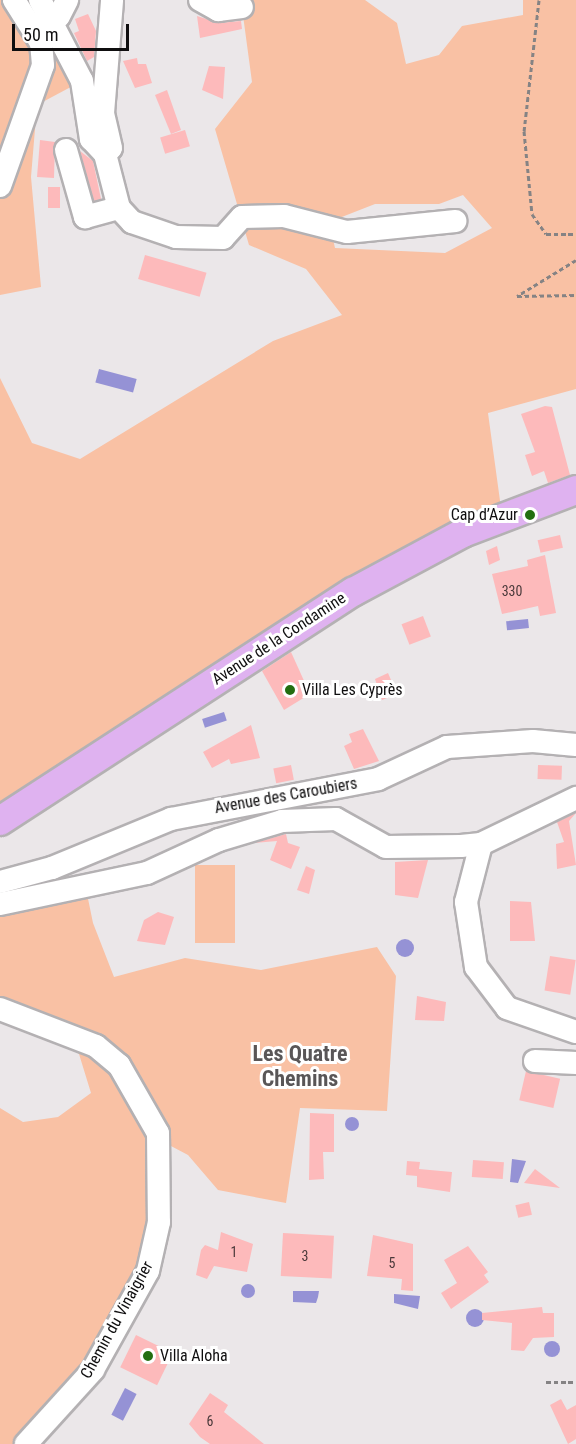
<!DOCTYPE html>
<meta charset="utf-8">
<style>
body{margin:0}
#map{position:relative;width:576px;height:1444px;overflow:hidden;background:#ebe7e9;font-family:"Roboto Condensed",sans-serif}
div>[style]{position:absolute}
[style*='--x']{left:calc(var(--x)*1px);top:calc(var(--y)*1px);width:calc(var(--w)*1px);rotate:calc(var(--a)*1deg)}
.green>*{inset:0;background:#f9c1a4;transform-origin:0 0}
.water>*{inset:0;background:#9592d5;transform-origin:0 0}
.round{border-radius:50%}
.building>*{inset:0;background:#fdbabb;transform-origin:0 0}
.path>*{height:3px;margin-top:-1.5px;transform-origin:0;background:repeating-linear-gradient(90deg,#858384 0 4.5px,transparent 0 7.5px)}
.roads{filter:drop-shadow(2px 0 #b4b1b3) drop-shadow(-2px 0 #b4b1b3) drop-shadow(0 2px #b4b1b3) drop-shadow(0 -2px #b4b1b3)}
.minor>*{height:22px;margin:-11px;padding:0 11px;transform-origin:11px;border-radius:11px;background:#fff}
.major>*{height:28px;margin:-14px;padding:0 14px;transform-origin:14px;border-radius:14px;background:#dfb2f0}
.dots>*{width:16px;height:16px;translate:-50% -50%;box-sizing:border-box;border:3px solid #fff;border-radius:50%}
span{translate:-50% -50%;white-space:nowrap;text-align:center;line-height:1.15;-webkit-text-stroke:6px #fff;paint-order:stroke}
.number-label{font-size:14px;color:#4a393a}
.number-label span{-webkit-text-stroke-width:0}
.poi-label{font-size:16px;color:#0f0e0f}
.right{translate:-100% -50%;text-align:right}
.left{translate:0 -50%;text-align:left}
.street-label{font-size:16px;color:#0f0e0f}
.district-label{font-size:22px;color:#595657;font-weight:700}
.scale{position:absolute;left:12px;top:24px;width:117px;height:27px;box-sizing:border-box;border:3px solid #0f0e0f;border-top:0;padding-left:8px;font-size:18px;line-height:21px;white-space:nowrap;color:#0f0e0f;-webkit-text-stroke:4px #fff;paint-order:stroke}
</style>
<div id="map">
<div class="green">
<div style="clip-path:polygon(0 0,40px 0,82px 81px,37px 105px,31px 177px,41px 287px,0 295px)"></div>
<div style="clip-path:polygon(evenodd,200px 0,365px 0,397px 23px,406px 64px,439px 55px,462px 26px,523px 15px,523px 0,576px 0,576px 389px,488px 413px,501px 508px,0 808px,0 378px,32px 443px,80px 459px,273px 341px,342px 315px,306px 269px,249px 245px,215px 129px,252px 82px,242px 8px,200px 0,463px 195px,492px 228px,445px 253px,335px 248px,329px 222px,375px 204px,439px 204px,463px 195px)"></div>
<div style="left:195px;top:865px;width:40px;height:78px"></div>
<div style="clip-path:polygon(85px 884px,93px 923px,114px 977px,185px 958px,261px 970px,377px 947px,396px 976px,387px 1111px,300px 1108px,286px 1203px,218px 1190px,188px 1155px,152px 1136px,149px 1255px,70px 1391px,17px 1444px,0 1444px,0 1108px,23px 1122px,58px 1117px,91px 1093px,79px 1054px,14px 1007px,0 1003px,0 904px)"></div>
</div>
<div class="water">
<div style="left:99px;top:369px;width:39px;height:14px;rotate:15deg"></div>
<div style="left:528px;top:619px;width:9px;height:22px;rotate:84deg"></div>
<div style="left:224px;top:712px;width:9px;height:23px;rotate:72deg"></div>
<div class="round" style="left:396px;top:939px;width:18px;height:18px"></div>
<div class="round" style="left:345px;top:1117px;width:14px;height:14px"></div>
<div style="clip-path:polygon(512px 1159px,526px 1161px,518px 1183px,510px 1182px)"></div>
<div class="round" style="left:241px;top:1284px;width:14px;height:14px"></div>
<div style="clip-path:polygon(293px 1291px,319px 1291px,318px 1297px,316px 1303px,293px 1302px)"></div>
<div style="clip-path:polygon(394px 1294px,420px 1296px,418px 1309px,394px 1303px)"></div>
<div class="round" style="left:466px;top:1309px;width:18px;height:18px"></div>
<div class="round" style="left:544px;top:1341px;width:16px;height:16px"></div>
<div style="left:125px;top:1388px;width:13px;height:30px;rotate:27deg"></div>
</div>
<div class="building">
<div style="clip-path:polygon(88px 14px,96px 31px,94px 57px,87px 61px,74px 33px,79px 31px,75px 19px)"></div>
<div style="clip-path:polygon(197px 16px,219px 23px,241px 21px,242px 29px,200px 38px)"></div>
<div style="clip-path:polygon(137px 58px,138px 64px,146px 64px,152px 83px,135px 88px,123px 61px)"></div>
<div style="clip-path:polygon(209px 66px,225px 67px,223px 99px,202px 90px)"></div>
<div style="clip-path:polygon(167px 90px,181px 130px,171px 134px,155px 95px)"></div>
<div style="left:185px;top:130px;width:17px;height:26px;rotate:73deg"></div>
<div style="clip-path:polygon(40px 140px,55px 142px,54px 178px,37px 177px)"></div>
<div style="clip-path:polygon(80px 151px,93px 161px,101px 199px,94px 201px)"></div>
<div style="left:48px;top:187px;width:12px;height:21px"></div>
<div style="left:145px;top:255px;width:64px;height:25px;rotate:16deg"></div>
<div style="clip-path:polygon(545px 406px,552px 407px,570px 475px,548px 483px,544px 471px,532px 476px,525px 455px,535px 452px,521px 414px)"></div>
<div style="left:560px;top:535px;width:13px;height:23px;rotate:77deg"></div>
<div style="clip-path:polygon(497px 546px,500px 560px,489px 565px,486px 551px)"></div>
<div style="clip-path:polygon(545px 555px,556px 613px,540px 616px,538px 606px,502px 614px,492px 574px,528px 566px,527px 560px)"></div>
<div style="left:423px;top:616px;width:22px;height:23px;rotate:69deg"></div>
<div style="clip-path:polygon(291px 652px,310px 694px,284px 710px,262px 671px)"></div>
<div style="clip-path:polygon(388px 673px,397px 694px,382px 700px,375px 679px)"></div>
<div style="clip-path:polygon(251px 725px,260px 758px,231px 764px,229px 759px,212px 768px,203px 752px)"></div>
<div style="clip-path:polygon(363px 729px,379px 761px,354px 769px,344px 746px,352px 742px,349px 734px)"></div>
<div style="left:291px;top:765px;width:15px;height:18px;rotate:79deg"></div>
<div style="left:538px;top:765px;width:24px;height:14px;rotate:2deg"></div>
<div style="clip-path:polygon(576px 813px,569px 821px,576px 865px,557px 869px,556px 844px,564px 842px,557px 822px)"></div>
<div style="clip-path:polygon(286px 834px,288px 843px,300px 847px,291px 869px,270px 860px,277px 841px,254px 843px)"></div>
<div style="clip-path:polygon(428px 860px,418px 898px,395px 895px,395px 862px)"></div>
<div style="clip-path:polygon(306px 866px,315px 870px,309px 894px,297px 890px)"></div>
<div style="clip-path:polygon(510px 901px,531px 902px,535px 941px,510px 941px)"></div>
<div style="clip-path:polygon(158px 912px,174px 917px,165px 945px,137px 941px,144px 920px)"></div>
<div style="left:550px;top:956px;width:26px;height:35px;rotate:9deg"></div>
<div style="clip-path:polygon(417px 996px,446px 1002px,444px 1021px,415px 1020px)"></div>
<div style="left:526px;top:1071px;width:35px;height:30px;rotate:13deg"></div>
<div style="clip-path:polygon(310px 1113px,334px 1114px,334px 1152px,323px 1152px,324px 1179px,309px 1180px)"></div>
<div style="left:473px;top:1160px;width:31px;height:17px;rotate:4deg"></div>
<div style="clip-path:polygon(407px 1161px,420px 1162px,419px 1169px,452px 1172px,450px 1192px,417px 1187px,417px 1176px,406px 1175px)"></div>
<div style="clip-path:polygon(535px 1169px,560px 1188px,524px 1183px)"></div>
<div style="left:529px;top:1202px;width:13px;height:14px;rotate:77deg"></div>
<div style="clip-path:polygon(221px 1232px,253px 1244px,247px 1272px,214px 1266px,207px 1279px,196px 1275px,201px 1250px,205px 1245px,218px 1250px)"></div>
<div style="left:283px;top:1233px;width:51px;height:43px;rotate:3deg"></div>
<div style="clip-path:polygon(373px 1235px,413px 1244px,413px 1291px,401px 1290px,402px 1279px,367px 1276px)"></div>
<div style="clip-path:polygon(468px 1246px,488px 1272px,484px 1275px,489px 1282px,451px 1309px,441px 1293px,457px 1283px,444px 1260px)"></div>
<div style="clip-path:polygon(542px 1307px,543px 1313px,554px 1313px,554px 1337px,533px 1338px,524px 1351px,511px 1350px,512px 1323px,482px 1320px,482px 1313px)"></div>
<div style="left:136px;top:1335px;width:41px;height:36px;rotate:26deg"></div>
<div style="clip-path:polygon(210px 1393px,228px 1405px,224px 1412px,264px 1444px,210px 1444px,200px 1437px,189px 1424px)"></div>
<div style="clip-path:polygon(561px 1399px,567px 1410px,576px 1405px,576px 1439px,568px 1444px,550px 1405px)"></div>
</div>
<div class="path">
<div style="--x:539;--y:0;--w:132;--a:96.5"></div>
<div style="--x:524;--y:131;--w:83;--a:84.5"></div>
<div style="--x:532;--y:214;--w:24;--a:55"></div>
<div style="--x:546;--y:234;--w:30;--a:0"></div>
<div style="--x:576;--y:260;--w:69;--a:148.6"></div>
<div style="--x:517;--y:296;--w:59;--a:-1"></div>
<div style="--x:546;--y:1382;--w:30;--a:0"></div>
</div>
<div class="roads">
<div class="minor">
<div style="--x:40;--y:0;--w:91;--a:62.6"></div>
<div style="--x:82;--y:81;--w:59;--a:81.2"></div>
<div style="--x:91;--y:139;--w:21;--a:47"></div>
<div style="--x:105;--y:154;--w:8;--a:-45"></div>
<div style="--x:111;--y:148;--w:36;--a:-103"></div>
<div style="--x:103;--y:113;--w:113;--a:-85.4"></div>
<div style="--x:200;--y:0;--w:21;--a:29"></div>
<div style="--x:218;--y:10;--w:24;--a:-7"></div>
<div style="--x:51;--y:18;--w:8;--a:-14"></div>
<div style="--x:59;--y:16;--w:18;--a:-63"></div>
<div style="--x:66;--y:150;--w:70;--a:74.2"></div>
<div style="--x:85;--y:217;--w:35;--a:-15"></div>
<div style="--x:105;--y:154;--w:56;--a:75.5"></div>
<div style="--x:119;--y:208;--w:19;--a:47"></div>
<div style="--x:132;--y:222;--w:46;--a:18.8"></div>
<div style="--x:176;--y:237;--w:47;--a:1.2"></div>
<div style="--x:223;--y:238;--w:28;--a:-48"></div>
<div style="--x:242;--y:217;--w:42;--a:-1.4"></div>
<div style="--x:284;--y:216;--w:65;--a:14.3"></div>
<div style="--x:347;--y:232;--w:109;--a:-5.8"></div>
<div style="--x:0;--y:186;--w:128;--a:-70.4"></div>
<div style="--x:43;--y:65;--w:22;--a:-95"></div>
<div style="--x:41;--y:43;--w:51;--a:-122.1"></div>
<div style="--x:481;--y:844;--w:60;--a:104.5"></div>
<div style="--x:466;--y:902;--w:66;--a:81.3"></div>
<div style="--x:476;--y:967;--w:51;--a:52.9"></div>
<div style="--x:507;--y:1008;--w:73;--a:19.2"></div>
<div style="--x:0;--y:882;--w:54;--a:-15.1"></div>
<div style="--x:52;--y:868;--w:129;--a:-22.4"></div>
<div style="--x:171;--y:819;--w:211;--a:-10.9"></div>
<div style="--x:378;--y:779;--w:76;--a:-24.9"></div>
<div style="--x:447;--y:747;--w:86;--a:-4"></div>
<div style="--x:533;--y:741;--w:43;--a:5.3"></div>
<div style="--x:0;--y:904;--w:150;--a:-11.9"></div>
<div style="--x:147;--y:873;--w:79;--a:-24.6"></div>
<div style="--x:219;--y:840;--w:66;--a:-16.8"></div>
<div style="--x:282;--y:821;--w:54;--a:-2.1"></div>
<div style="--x:336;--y:819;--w:57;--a:29.2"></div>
<div style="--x:386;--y:847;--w:75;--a:-0.8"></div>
<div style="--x:461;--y:846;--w:20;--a:-6"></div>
<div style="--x:481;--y:844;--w:106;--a:-25.8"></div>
<div style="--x:0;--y:1009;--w:103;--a:21.1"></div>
<div style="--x:96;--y:1046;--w:30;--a:40"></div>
<div style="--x:119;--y:1065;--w:78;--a:60.2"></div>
<div style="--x:158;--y:1133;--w:89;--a:89.4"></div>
<div style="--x:159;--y:1222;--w:50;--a:102.7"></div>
<div style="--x:148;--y:1271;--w:113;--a:119.1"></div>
<div style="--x:93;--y:1370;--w:100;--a:132.2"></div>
<div style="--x:535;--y:1061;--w:41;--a:2.8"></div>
</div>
<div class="major">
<div style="--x:0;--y:821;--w:421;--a:-33"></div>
<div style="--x:353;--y:592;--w:125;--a:-28.2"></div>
<div style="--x:463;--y:533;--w:121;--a:-20.8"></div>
</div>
</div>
<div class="dots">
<div style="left:530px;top:515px;background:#236e11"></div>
<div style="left:290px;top:690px;background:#236e11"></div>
<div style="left:148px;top:1356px;background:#236e11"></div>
</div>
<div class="number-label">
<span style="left:512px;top:591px">330</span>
<span style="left:234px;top:1252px">1</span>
<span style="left:305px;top:1256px">3</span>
<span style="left:392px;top:1263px">5</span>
<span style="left:210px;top:1421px">6</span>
</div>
<div class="poi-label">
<span class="right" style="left:518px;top:515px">Cap d’Azur</span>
<span class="left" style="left:302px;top:690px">Villa Les Cyprès</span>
<span class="left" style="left:160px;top:1356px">Villa Aloha</span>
</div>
<div class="street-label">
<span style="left:279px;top:639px;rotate:-33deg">Avenue de la Condamine</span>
<span style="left:286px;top:796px;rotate:-10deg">Avenue des Caroubiers</span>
<span style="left:117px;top:1320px;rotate:-61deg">Chemin du Vinaigrier</span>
</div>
<div class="district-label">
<span style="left:300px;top:1066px">Les Quatre<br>Chemins</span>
</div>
<div class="scale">50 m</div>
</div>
